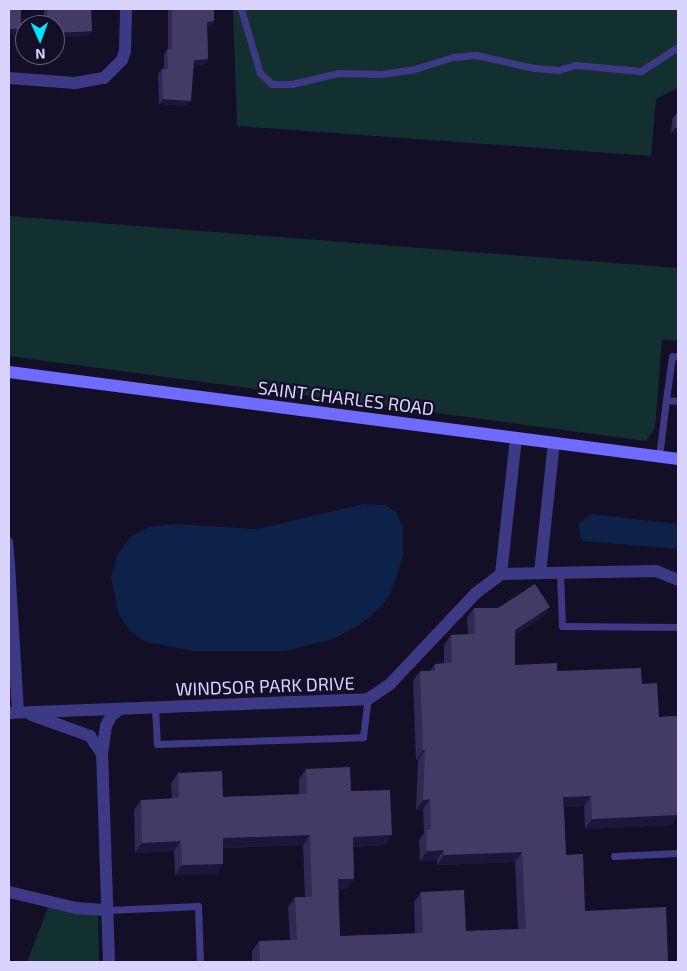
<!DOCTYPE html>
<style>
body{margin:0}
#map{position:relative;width:687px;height:971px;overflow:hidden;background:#130f26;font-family:"Exo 2",sans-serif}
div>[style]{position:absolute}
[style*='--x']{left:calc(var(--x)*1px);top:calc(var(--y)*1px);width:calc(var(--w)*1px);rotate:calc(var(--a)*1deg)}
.green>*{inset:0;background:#12302f}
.water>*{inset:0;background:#0c2248}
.lane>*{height:7px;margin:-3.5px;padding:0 3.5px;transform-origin:3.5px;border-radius:3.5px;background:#3d3a85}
.street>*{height:12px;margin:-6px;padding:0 6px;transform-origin:6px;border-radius:6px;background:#3d3a85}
.secondary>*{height:12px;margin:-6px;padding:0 6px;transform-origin:6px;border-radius:6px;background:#6f6bff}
.wall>*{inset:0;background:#312854}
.shaded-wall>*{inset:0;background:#1d163a}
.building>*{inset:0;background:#433a66;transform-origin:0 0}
span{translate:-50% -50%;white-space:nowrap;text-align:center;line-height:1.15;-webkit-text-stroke:4.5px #130f26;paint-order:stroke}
.street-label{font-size:18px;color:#d9d4ff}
.frame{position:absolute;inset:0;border:10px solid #d9d4ff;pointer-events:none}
.north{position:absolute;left:15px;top:15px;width:50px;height:50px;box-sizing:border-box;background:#130f26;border:1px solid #625e7d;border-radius:50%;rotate:178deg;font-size:14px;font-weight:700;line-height:20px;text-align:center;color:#d9d4ff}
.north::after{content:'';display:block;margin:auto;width:18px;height:22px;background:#00e5ff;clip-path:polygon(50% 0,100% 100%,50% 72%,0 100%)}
</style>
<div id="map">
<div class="green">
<div style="clip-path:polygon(233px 9px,678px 9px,678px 88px,656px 99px,651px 156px,237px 126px)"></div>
<div style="clip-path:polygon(9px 216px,678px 268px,678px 341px,662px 339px,655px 428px,646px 441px,9px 356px)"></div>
<div style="clip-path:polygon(48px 907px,98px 916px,99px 962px,27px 962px)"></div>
</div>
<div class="water">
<div style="clip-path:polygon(363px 504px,385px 505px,397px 513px,403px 529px,403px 557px,390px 595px,379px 609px,359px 625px,333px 639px,285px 651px,194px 651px,146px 642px,130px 631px,119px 615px,111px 578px,118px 553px,132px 536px,148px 527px,175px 524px,258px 529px)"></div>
<div style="clip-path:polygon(591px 514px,678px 524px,678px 549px,584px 541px,580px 538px,579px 523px)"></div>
</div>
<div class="lane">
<div style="--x:241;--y:9;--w:67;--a:73.5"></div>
<div style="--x:260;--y:73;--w:16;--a:43"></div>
<div style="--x:272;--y:84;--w:20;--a:0"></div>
<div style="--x:292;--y:84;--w:47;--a:-13.4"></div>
<div style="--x:338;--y:73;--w:43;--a:1.3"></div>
<div style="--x:381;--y:74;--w:30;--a:-8"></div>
<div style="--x:411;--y:70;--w:44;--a:-17.2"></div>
<div style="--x:453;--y:57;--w:23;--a:-5"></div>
<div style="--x:476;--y:55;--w:59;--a:12.6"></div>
<div style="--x:534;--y:68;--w:24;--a:5"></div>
<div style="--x:558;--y:70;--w:18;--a:-16"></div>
<div style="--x:575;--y:65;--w:66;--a:5.2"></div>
<div style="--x:641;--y:71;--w:44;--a:-33"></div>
<div style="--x:666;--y:400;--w:44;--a:-82.2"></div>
<div style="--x:672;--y:356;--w:6;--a:9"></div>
<div style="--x:659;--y:457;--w:57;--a:-83"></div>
<div style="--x:666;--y:400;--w:12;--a:5"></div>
<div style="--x:9;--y:541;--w:24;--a:85"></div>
<div style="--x:560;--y:572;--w:54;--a:87.9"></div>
<div style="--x:562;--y:626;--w:116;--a:0.5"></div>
<div style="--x:155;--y:707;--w:37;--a:87"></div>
<div style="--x:157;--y:744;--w:206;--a:-1.9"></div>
<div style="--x:363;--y:737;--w:38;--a:-83"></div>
<div style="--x:614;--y:856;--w:64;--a:-2.7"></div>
<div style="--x:108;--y:910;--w:90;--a:-2.5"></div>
<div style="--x:198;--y:906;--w:56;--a:88"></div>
</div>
<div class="street">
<div style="--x:9;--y:78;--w:66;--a:4.3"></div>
<div style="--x:75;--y:83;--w:29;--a:-10"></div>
<div style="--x:104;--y:78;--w:25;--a:-45"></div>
<div style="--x:122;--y:60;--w:9;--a:-72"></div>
<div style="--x:125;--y:51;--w:42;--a:-88.6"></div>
<div style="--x:9;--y:565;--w:147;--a:86.5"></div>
<div style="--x:540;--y:573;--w:131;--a:-83.9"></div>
<div style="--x:501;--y:574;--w:137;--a:-83.7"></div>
<div style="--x:9;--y:713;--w:359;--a:-2.2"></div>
<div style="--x:368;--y:699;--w:27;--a:-34"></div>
<div style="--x:390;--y:684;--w:125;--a:-46.6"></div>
<div style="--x:476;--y:593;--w:31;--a:-37"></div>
<div style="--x:501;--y:574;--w:155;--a:-1.1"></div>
<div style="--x:656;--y:571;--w:24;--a:22"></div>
<div style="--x:32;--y:715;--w:62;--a:19.9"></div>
<div style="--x:90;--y:736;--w:22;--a:56"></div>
<div style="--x:9;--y:892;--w:69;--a:13.4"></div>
<div style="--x:76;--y:908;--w:32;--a:4"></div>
<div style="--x:109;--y:962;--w:208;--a:-91.9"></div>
<div style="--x:102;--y:754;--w:28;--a:-82"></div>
<div style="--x:106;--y:726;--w:11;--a:-63"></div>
<div style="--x:111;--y:716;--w:11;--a:-38"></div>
</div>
<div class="secondary">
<div style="--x:9;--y:372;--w:675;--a:7.41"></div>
</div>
<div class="wall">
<div style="clip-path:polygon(44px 9px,91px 9px,92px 31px,88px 36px,55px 25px,44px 25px)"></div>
<div style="clip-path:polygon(168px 9px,214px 9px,214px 21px,211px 27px,207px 27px,208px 59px,204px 65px,194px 65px,187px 106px,159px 104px,158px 74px,162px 69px,164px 69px,164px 54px,168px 49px)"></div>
<div style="clip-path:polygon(676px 114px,678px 134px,671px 133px,672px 119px)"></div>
<div style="clip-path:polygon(474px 608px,543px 617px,515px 635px,515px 665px,642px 684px,659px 717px,678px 716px,678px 816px,671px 825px,585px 829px,584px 806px,564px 807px,566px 855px,585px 911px,668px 962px,252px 962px,252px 951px,259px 941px,290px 940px,288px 907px,295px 897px,305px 897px,303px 845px,223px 848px,223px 864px,216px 874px,175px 875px,174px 851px,135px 853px,134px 810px,141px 800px,172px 799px,171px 783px,178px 773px,223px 797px,299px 794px,299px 779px,306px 769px,351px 791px,385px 845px,353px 847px,354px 879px,347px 889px,338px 889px,340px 936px,415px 934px,414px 902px,421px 892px,466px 931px,518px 929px,515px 862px,437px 865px,437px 860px,420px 861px,419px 840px,424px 833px,423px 809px,416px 810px,418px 760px,416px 760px,413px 681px,420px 671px,430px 671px,435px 664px,444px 663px,444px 645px,451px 635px,468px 634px,467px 618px)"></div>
</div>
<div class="shaded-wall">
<div style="clip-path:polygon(214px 21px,211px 27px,203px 27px,207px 22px)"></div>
<div style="clip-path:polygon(9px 29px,22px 29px,18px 34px,9px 34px)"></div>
<div style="clip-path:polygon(92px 31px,88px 36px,55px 38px,55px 33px)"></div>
<div style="clip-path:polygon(208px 59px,204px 65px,191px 65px,194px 60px)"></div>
<div style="clip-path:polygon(163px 99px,191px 101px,187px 106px,159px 104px)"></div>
<div style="clip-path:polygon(675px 128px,678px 128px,678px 134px,671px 133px)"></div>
<div style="clip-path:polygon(550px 607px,543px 617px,508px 640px,515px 630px)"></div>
<div style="clip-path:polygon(423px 750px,425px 750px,418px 760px,416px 760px)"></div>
<div style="clip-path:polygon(591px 796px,584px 806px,556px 807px,563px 797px)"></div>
<div style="clip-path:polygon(430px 799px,423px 809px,416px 810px,423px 800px)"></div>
<div style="clip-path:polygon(678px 814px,678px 816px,671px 825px,585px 829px,592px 819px)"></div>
<div style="clip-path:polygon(310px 835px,303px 845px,216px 848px,223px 838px)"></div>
<div style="clip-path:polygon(392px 835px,385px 845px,346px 847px,353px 837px)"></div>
<div style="clip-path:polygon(181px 841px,174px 851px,135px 853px,142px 843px)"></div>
<div style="clip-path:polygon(444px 850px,437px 860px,420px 861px,427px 851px)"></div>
<div style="clip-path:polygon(522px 852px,515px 862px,437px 865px,444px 855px)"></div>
<div style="clip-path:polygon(223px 864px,216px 874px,175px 875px,182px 865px)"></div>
<div style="clip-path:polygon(338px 879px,354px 879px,347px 889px,331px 889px)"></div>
</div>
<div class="building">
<div style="left:9px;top:9px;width:12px;height:20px"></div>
<div style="clip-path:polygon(47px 9px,91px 9px,92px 31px,55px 33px,55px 25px,47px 25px)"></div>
<div style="clip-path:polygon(172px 9px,214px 9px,214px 21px,207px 22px,208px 59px,194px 60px,191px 101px,163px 99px,162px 69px,168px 69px,167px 49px,172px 49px)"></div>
<div style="clip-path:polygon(676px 114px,678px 114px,678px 128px,675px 128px)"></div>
<div style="clip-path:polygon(535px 584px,550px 607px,515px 630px,515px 665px,557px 663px,557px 671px,641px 668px,642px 684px,657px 683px,659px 717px,678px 716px,678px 815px,592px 819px,591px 796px,563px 797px,566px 855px,583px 854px,585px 911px,666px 907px,668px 962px,260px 962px,259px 941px,297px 940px,295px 897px,312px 897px,310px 835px,223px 838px,223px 864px,182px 865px,181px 841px,142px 843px,141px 800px,179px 798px,178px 773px,222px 771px,223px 797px,307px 794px,306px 769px,350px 767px,351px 791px,390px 790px,392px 835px,353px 837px,354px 879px,338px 879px,340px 936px,423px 933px,421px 892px,464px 890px,466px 931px,526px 929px,522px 852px,444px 855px,444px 850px,427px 851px,426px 830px,431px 829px,430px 799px,423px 800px,425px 750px,423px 750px,420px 671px,435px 671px,435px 664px,452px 663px,451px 635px,475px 634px,474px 608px,498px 608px)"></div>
</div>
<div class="street-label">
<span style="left:346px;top:398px;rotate:7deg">SAINT CHARLES ROAD</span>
<span style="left:265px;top:686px;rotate:-2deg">WINDSOR PARK DRIVE</span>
</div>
<div class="frame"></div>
<div class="north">N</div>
</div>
